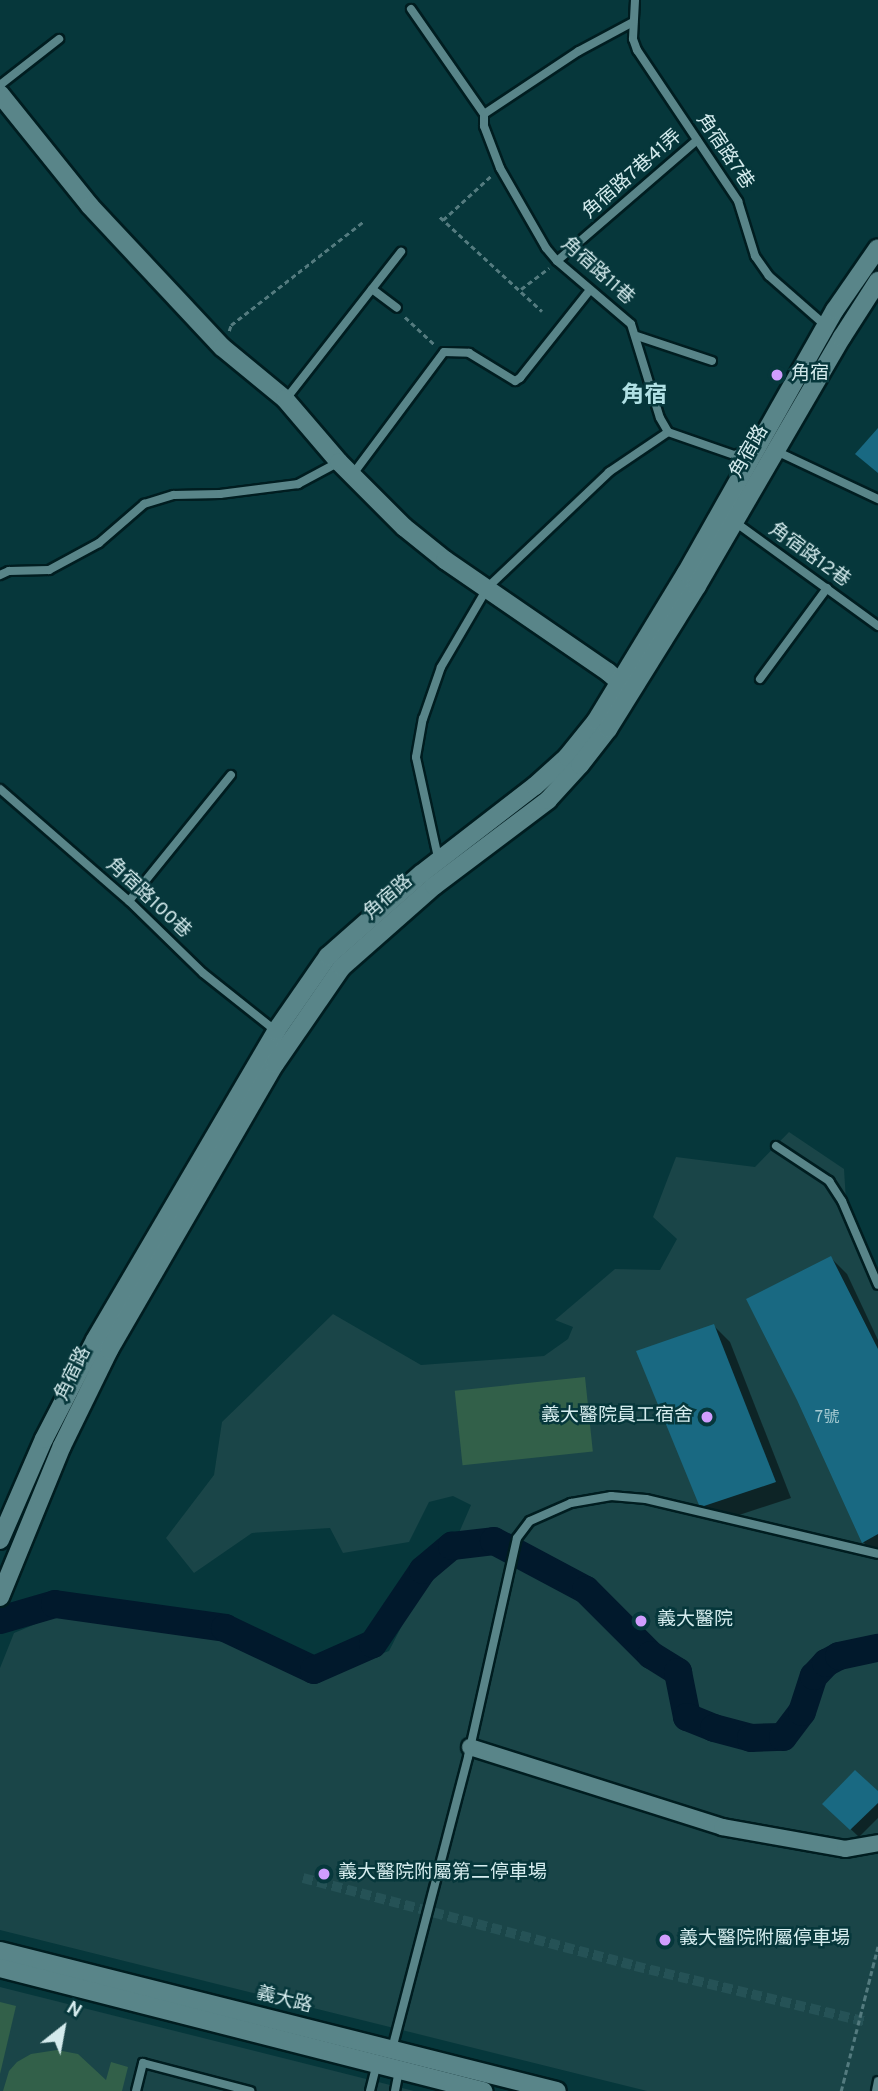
<!DOCTYPE html>
<meta charset="utf-8">
<style>
body{margin:0}
#map{position:relative;width:878px;height:2091px;overflow:hidden;background:#06373b;font-family:Overpass,"Noto Sans TC",sans-serif}
div>[style]{position:absolute}
[style*='--x']{left:calc(var(--x)*1px);top:calc(var(--y)*1px);width:calc(var(--w)*1px);rotate:calc(var(--a)*1deg)}
.built>*{inset:0;background:#1a4548}
.green>*{inset:0;background:#326049;transform-origin:0 0}
.shadow>*{inset:0;background:#0007}
.river>*{height:28px;margin:-14px;padding:0 14px;transform-origin:14px;border-radius:14px;background:#01192c}
.building>*{inset:0;background:#196982}
.pedestrian-tunnel>*{height:10px;margin-top:-5px;transform-origin:0;background:repeating-linear-gradient(90deg,#255256 0 10px,transparent 0 15px)}
.path>*{height:2.5px;margin-top:-1.25px;transform-origin:0;background:repeating-linear-gradient(90deg,#547b7f 0 5px,transparent 0 8.5px)}
.roads{filter:drop-shadow(2px 0 #001d20) drop-shadow(-2px 0 #001d20) drop-shadow(0 2px #001d20) drop-shadow(0 -2px #001d20)}
.service>*{height:8px;margin:-4px;padding:0 4px;transform-origin:4px;border-radius:4px;background:#598589}
.minor>*{height:16px;margin:-8px;padding:0 8px;transform-origin:8px;border-radius:8px;background:#598589}
.tertiary>*{height:18px;margin:-9px;padding:0 9px;transform-origin:9px;border-radius:9px;background:#598589}
.secondary>*{height:18px;margin:-9px;padding:0 9px;transform-origin:9px;border-radius:9px;background:#598589}
.path-bridge>*{height:2.5px;margin-top:-1.25px;transform-origin:0;background:repeating-linear-gradient(90deg,#547b7f 0 5px,transparent 0 8.5px)}
.dots>*{width:19px;height:19px;translate:-50% -50%;box-sizing:border-box;border:4px solid #06373b;border-radius:50%}
span{translate:-50% -50%;white-space:nowrap;text-align:center;line-height:1.15;-webkit-text-stroke:5px #06373b;paint-order:stroke}
.number-label{font-size:16px;color:#a5cad2}
.number-label span{-webkit-text-stroke-width:0}
.street-label{font-size:19px;color:#d4ebed}
.poi-label{font-size:19px;color:#d4ebed}
.left{translate:0 -50%;text-align:left}
.right{translate:-100% -50%;text-align:right}
.quarter-label{font-size:23px;color:#b0e0e4;font-weight:700}
.north{position:absolute;left:28px;top:1993px;width:70px;height:70px;-webkit-text-stroke:5px #06373b;paint-order:stroke;rotate:31deg;font-size:19px;font-weight:700;line-height:28px;text-align:center;color:#d4ebed}
.north::after{content:'';display:block;margin:auto;width:24px;height:32px;background:#d4ebed;clip-path:polygon(50% 0,100% 100%,50% 72%,0 100%)}
</style>
<div id="map">
<div class="built">
<div style="clip-path:polygon(789px 1132px,844px 1169px,846px 1201px,878px 1271px,878px 2091px,647px 2091px,0 1930px,0 1668px,14px 1633px,69px 1610px,219px 1639px,308px 1680px,389px 1651px,420px 1590px,445px 1565px,471px 1505px,453px 1496px,429px 1502px,409px 1542px,343px 1553px,330px 1528px,252px 1533px,194px 1573px,166px 1538px,214px 1475px,222px 1422px,333px 1314px,421px 1365px,544px 1356px,568px 1339px,573px 1327px,555px 1320px,615px 1269px,660px 1270px,677px 1239px,653px 1217px,676px 1157px,755px 1167px)"></div>
<div style="clip-path:polygon(0 1987px,414px 2091px,0 2091px)"></div>
</div>
<div class="green">
<div style="left:585px;top:1377px;width:75px;height:131px;rotate:84deg"></div>
<div style="clip-path:polygon(0 2002px,16px 2006px,0 2074px)"></div>
<div style="clip-path:polygon(57px 2050px,78px 2054px,106px 2080px,111px 2062px,128px 2067px,122px 2091px,3px 2091px,9px 2071px,17px 2062px,31px 2054px)"></div>
</div>
<div class="shadow">
<div style="clip-path:polygon(831px 1258px,847px 1274px,878px 1340px,878px 1557px,863px 1542px)"></div>
<div style="clip-path:polygon(714px 1326px,730px 1342px,791px 1498px,721px 1521px,700px 1504px)"></div>
<div style="clip-path:polygon(878px 1793px,878px 1818px,859px 1837px,824px 1804px)"></div>
</div>
<div class="river">
<div style="--x:0;--y:1620;--w:57;--a:-16.2"></div>
<div style="--x:55;--y:1604;--w:172;--a:8"></div>
<div style="--x:225;--y:1628;--w:98;--a:25.3"></div>
<div style="--x:314;--y:1670;--w:64;--a:-23.8"></div>
<div style="--x:373;--y:1644;--w:89;--a:-56"></div>
<div style="--x:423;--y:1570;--w:38;--a:-40"></div>
<div style="--x:452;--y:1546;--w:42;--a:-6.8"></div>
<div style="--x:494;--y:1541;--w:104;--a:28"></div>
<div style="--x:586;--y:1590;--w:92;--a:45"></div>
<div style="--x:651;--y:1655;--w:32;--a:32"></div>
<div style="--x:678;--y:1672;--w:46;--a:78.7"></div>
<div style="--x:687;--y:1717;--w:29;--a:22"></div>
<div style="--x:714;--y:1728;--w:38;--a:15"></div>
<div style="--x:751;--y:1738;--w:32;--a:-2"></div>
<div style="--x:783;--y:1737;--w:31;--a:-53"></div>
<div style="--x:802;--y:1712;--w:38;--a:-72"></div>
<div style="--x:814;--y:1676;--w:18;--a:-47"></div>
<div style="--x:826;--y:1663;--w:15;--a:-28"></div>
<div style="--x:839;--y:1656;--w:40;--a:-12"></div>
</div>
<div class="building">
<div style="clip-path:polygon(878px 428px,878px 473px,855px 454px)"></div>
<div style="clip-path:polygon(831px 1256px,878px 1349px,878px 1534px,862px 1543px,797px 1400px,746px 1299px)"></div>
<div style="clip-path:polygon(714px 1324px,776px 1482px,704px 1506px,699px 1505px,636px 1351px)"></div>
<div style="clip-path:polygon(855px 1770px,878px 1791px,878px 1803px,850px 1830px,822px 1804px)"></div>
</div>
<div class="pedestrian-tunnel">
<div style="--x:303;--y:1878;--w:343;--a:14.8"></div>
<div style="--x:635;--y:1966;--w:239;--a:13.6"></div>
</div>
<div class="path">
<div style="--x:440;--y:217;--w:139;--a:42.7"></div>
<div style="--x:443;--y:220;--w:67;--a:-42.6"></div>
<div style="--x:521;--y:289;--w:35;--a:-37"></div>
<div style="--x:405;--y:317;--w:41;--a:43"></div>
<div style="--x:229;--y:331;--w:6;--a:-72"></div>
<div style="--x:231;--y:325;--w:169;--a:-38"></div>
</div>
<div class="roads">
<div class="service">
<div style="--x:635;--y:0;--w:39;--a:93"></div>
<div style="--x:633;--y:39;--w:12;--a:70"></div>
<div style="--x:637;--y:50;--w:182;--a:56.2"></div>
<div style="--x:738;--y:201;--w:58;--a:72.8"></div>
<div style="--x:755;--y:256;--w:24;--a:55"></div>
<div style="--x:769;--y:276;--w:74;--a:41.2"></div>
<div style="--x:411;--y:9;--w:128;--a:55.2"></div>
<div style="--x:484;--y:114;--w:12;--a:90"></div>
<div style="--x:484;--y:126;--w:45;--a:69.1"></div>
<div style="--x:500;--y:168;--w:92;--a:60.1"></div>
<div style="--x:546;--y:248;--w:17;--a:50"></div>
<div style="--x:557;--y:261;--w:97;--a:40.4"></div>
<div style="--x:631;--y:324;--w:98;--a:72.9"></div>
<div style="--x:660;--y:418;--w:16;--a:60"></div>
<div style="--x:668;--y:432;--w:70;--a:19.2"></div>
<div style="--x:734;--y:455;--w:20;--a:-18"></div>
<div style="--x:0;--y:85;--w:75;--a:-37.9"></div>
<div style="--x:484;--y:114;--w:114;--a:-33.6"></div>
<div style="--x:579;--y:51;--w:61;--a:-28.2"></div>
<div style="--x:557;--y:261;--w:185;--a:-40.8"></div>
<div style="--x:372;--y:289;--w:31;--a:37"></div>
<div style="--x:637;--y:336;--w:79;--a:18.4"></div>
<div style="--x:286;--y:399;--w:187;--a:-52"></div>
<div style="--x:776;--y:451;--w:113;--a:25.2"></div>
<div style="--x:353;--y:474;--w:152;--a:-53.3"></div>
<div style="--x:444;--y:352;--w:25;--a:2"></div>
<div style="--x:469;--y:353;--w:54;--a:31.3"></div>
<div style="--x:515;--y:381;--w:6;--a:-31"></div>
<div style="--x:520;--y:378;--w:112;--a:-51.5"></div>
<div style="--x:735;--y:522;--w:177;--a:36"></div>
<div style="--x:0;--y:575;--w:10;--a:-24"></div>
<div style="--x:9;--y:571;--w:40;--a:-1.4"></div>
<div style="--x:49;--y:570;--w:57;--a:-28.4"></div>
<div style="--x:99;--y:543;--w:60;--a:-40.9"></div>
<div style="--x:144;--y:504;--w:31;--a:-17"></div>
<div style="--x:174;--y:495;--w:46;--a:-1.2"></div>
<div style="--x:220;--y:494;--w:79;--a:-7.3"></div>
<div style="--x:298;--y:484;--w:47;--a:-28.2"></div>
<div style="--x:760;--y:679;--w:113;--a:-53.6"></div>
<div style="--x:0;--y:789;--w:171;--a:41"></div>
<div style="--x:129;--y:901;--w:103;--a:44.2"></div>
<div style="--x:203;--y:973;--w:93;--a:38.5"></div>
<div style="--x:439;--y:862;--w:107;--a:-102.4"></div>
<div style="--x:416;--y:757;--w:39;--a:-80"></div>
<div style="--x:423;--y:719;--w:55;--a:-70.9"></div>
<div style="--x:441;--y:667;--w:93;--a:-59.6"></div>
<div style="--x:488;--y:587;--w:167;--a:-43.5"></div>
<div style="--x:609;--y:472;--w:71;--a:-34.1"></div>
<div style="--x:129;--y:901;--w:162;--a:-51"></div>
<div style="--x:776;--y:1146;--w:64;--a:33.4"></div>
<div style="--x:829;--y:1181;--w:24;--a:57"></div>
<div style="--x:842;--y:1201;--w:91;--a:66.8"></div>
<div style="--x:392;--y:2049;--w:302;--a:-75.4"></div>
<div style="--x:468;--y:1757;--w:224;--a:-77.4"></div>
<div style="--x:517;--y:1538;--w:21;--a:-53"></div>
<div style="--x:530;--y:1521;--w:45;--a:-23.7"></div>
<div style="--x:571;--y:1503;--w:41;--a:-9.9"></div>
<div style="--x:611;--y:1496;--w:35;--a:5"></div>
<div style="--x:646;--y:1499;--w:238;--a:13.3"></div>
<div style="--x:136;--y:2091;--w:29;--a:-76"></div>
<div style="--x:143;--y:2063;--w:111;--a:14.7"></div>
<div style="--x:370;--y:2091;--w:29;--a:-76"></div>
<div style="--x:395;--y:2091;--w:21;--a:-79"></div>
<div style="--x:876;--y:2091;--w:10;--a:-79"></div>
</div>
<div class="minor">
<div style="--x:470;--y:1747;--w:264;--a:17.6"></div>
<div style="--x:722;--y:1827;--w:125;--a:10.1"></div>
<div style="--x:845;--y:1849;--w:34;--a:-10"></div>
</div>
<div class="tertiary">
<div style="--x:0;--y:94;--w:144;--a:51.2"></div>
<div style="--x:90;--y:206;--w:193;--a:46.9"></div>
<div style="--x:222;--y:347;--w:82;--a:39.5"></div>
<div style="--x:285;--y:399;--w:83;--a:49.4"></div>
<div style="--x:339;--y:462;--w:92;--a:45"></div>
<div style="--x:404;--y:527;--w:53;--a:38.8"></div>
<div style="--x:445;--y:560;--w:198;--a:34.5"></div>
<div style="--x:608;--y:672;--w:30;--a:41"></div>
<div style="--x:0;--y:1951;--w:574;--a:14.11"></div>
<div style="--x:0;--y:1968;--w:499;--a:14.3"></div>
</div>
<div class="secondary">
<div style="--x:0;--y:1540;--w:110;--a:-66.5"></div>
<div style="--x:44;--y:1439;--w:111;--a:-62.7"></div>
<div style="--x:95;--y:1340;--w:358;--a:-59.6"></div>
<div style="--x:276;--y:1031;--w:91;--a:-55.3"></div>
<div style="--x:328;--y:956;--w:124;--a:-41.4"></div>
<div style="--x:421;--y:874;--w:144;--a:-37.7"></div>
<div style="--x:535;--y:786;--w:43;--a:-42.2"></div>
<div style="--x:567;--y:757;--w:46;--a:-51.1"></div>
<div style="--x:596;--y:721;--w:173;--a:-58.7"></div>
<div style="--x:686;--y:573;--w:302;--a:-60.5"></div>
<div style="--x:835;--y:310;--w:75;--a:-55.3"></div>
<div style="--x:0;--y:1597;--w:163;--a:-67.7"></div>
<div style="--x:62;--y:1446;--w:107;--a:-63.9"></div>
<div style="--x:109;--y:1350;--w:331;--a:-59.9"></div>
<div style="--x:275;--y:1064;--w:118;--a:-55.4"></div>
<div style="--x:342;--y:967;--w:123;--a:-41.4"></div>
<div style="--x:434;--y:886;--w:143;--a:-37"></div>
<div style="--x:548;--y:800;--w:47;--a:-47.6"></div>
<div style="--x:580;--y:765;--w:46;--a:-52.1"></div>
<div style="--x:608;--y:729;--w:168;--a:-58.1"></div>
<div style="--x:697;--y:586;--w:288;--a:-59.8"></div>
<div style="--x:842;--y:337;--w:67;--a:-57.3"></div>
</div>
</div>
<div class="path-bridge">
<div style="--x:841;--y:2091;--w:150;--a:-75.7"></div>
</div>
<div class="dots">
<div style="left:777px;top:375px;background:#d09dfe"></div>
<div style="left:707px;top:1417px;background:#d09dfe"></div>
<div style="left:641px;top:1621px;background:#d09dfe"></div>
<div style="left:324px;top:1874px;background:#d09dfe"></div>
<div style="left:665px;top:1940px;background:#d09dfe"></div>
</div>
<div class="number-label">
<span style="left:827px;top:1418px">7號</span>
</div>
<div class="street-label">
<span style="left:724px;top:152px;rotate:56deg">角宿路7巷</span>
<span style="left:633px;top:175px;rotate:-41deg">角宿路7巷41弄</span>
<span style="left:597px;top:272px;rotate:42deg">角宿路11巷</span>
<span style="left:750px;top:452px;rotate:-60deg">角宿路</span>
<span style="left:809px;top:556px;rotate:36deg">角宿路12巷</span>
<span style="left:389px;top:898px;rotate:-41deg">角宿路</span>
<span style="left:148px;top:899px;rotate:43deg">角宿路100巷</span>
<span style="left:74px;top:1374px;rotate:-64deg">角宿路</span>
<span style="left:284px;top:2001px;rotate:14deg">義大路</span>
</div>
<div class="poi-label">
<span class="left" style="left:791px;top:375px">角宿</span>
<span class="right" style="left:693px;top:1417px">義大醫院員工宿舍</span>
<span class="left" style="left:657px;top:1621px">義大醫院</span>
<span class="left" style="left:338px;top:1874px">義大醫院附屬第二停車場</span>
<span class="left" style="left:679px;top:1940px">義大醫院附屬停車場</span>
</div>
<div class="quarter-label">
<span style="left:644px;top:397px">角宿</span>
</div>
<div class="north">N</div>
</div>
